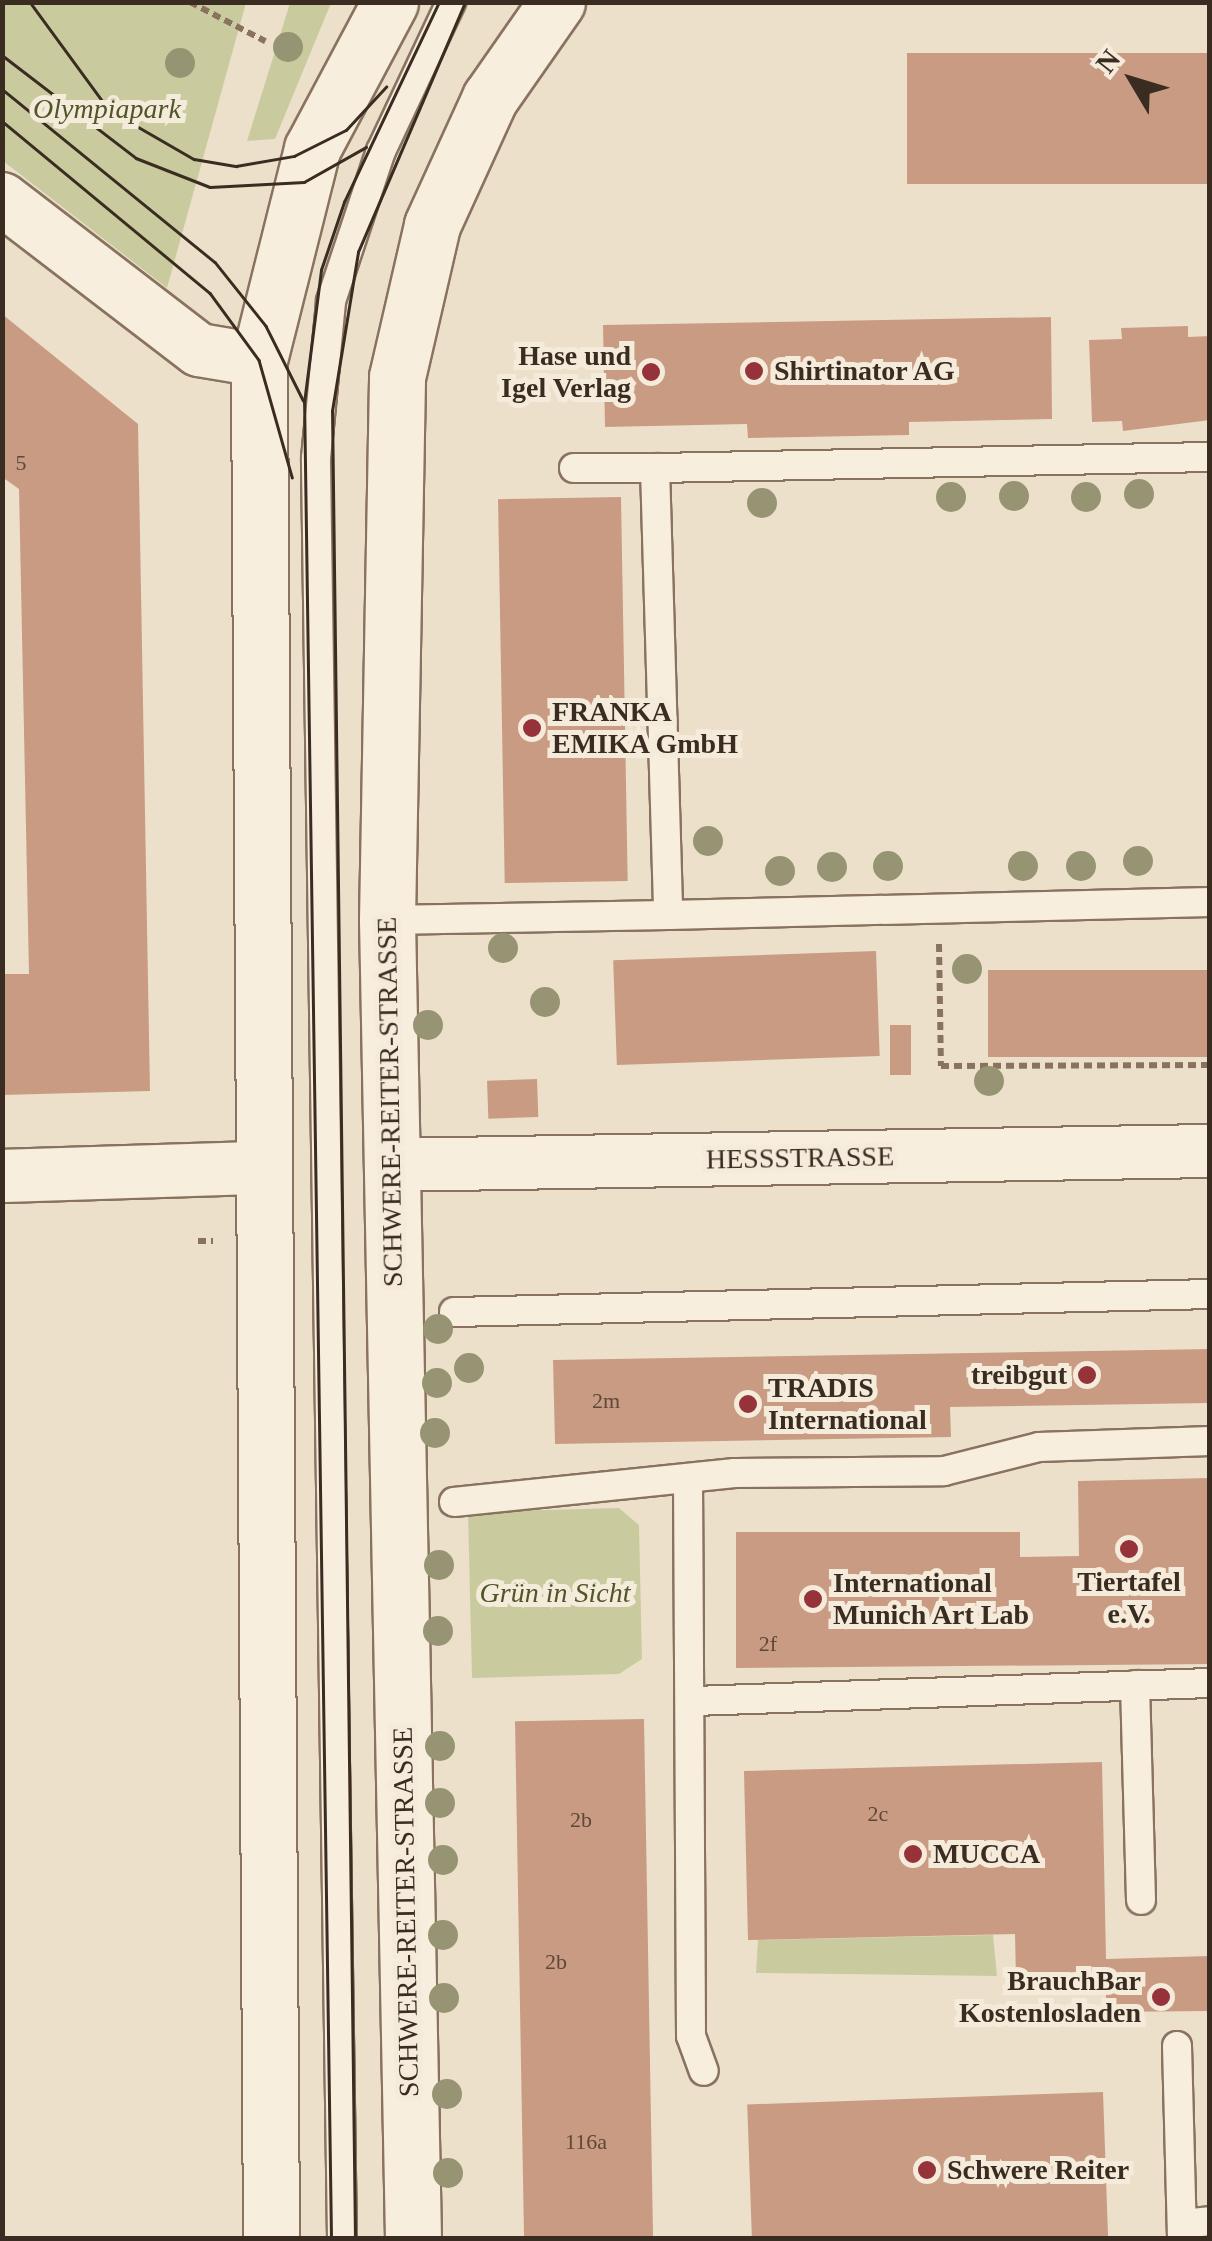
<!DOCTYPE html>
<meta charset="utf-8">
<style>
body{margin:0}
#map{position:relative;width:1212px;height:2241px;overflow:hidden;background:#ede0cb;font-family:"Times New Roman",serif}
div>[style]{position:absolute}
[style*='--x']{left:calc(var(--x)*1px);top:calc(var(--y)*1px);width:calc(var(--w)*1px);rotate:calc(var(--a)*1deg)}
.green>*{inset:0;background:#c9cb9f}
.building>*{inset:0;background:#c99b83;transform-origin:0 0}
.path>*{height:6px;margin-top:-3px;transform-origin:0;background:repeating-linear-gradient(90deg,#89735f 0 8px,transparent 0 13px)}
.roads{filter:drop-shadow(2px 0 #89735f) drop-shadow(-2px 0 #89735f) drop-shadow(0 2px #89735f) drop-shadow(0 -2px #89735f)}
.lane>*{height:28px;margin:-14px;padding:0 14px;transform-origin:14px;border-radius:14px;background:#f8eede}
.street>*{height:52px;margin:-26px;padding:0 26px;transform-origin:26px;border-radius:26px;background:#f8eede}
.secondary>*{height:55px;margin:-27.5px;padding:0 27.5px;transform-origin:27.5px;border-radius:27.5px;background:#f8eede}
.tram>*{height:2.5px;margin:-1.25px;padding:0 1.25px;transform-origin:1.25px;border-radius:1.25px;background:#3b2c22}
.trees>*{width:30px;height:30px;margin:-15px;border-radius:50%;background:#969472}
.dots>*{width:28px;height:28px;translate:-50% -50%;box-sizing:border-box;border:5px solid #f5ebda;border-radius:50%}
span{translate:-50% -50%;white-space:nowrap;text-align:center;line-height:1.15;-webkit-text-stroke:10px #f5ebda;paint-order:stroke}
.number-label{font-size:22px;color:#5e483a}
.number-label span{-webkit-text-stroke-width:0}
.park-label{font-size:28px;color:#4e562a;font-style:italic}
.poi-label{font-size:28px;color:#3b2c22;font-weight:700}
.right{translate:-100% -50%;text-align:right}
.left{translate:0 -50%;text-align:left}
.street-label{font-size:28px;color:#3b2c22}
.frame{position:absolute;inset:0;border:5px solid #3b2c22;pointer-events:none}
.north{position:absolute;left:1082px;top:30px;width:100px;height:100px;-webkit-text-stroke:8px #f5ebda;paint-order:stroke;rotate:308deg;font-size:28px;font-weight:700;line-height:40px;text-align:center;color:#3b2c22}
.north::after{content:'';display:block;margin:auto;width:35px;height:45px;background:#3b2c22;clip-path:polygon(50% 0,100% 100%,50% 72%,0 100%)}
</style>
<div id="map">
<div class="green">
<div style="clip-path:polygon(2px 3px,246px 3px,167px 288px,3px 161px)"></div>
<div style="clip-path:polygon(290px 3px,331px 3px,275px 139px,247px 141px)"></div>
<div style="clip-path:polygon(619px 1508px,639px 1525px,642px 1659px,619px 1674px,472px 1678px,468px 1512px)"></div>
<div style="clip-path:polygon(993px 1935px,997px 1976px,756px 1973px,758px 1940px)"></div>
</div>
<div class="building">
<div style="left:1210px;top:53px;width:131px;height:303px;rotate:90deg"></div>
<div style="clip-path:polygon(2px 314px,138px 424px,150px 1091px,2px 1095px,2px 974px,29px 974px,19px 489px,2px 477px)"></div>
<div style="clip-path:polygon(1051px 317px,1052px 419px,909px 422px,909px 435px,748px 438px,747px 424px,605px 427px,603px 325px)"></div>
<div style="clip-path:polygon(1188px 326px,1188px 337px,1210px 336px,1210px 420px,1123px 431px,1122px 421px,1092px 422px,1089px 340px,1122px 339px,1121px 328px)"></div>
<div style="left:621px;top:497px;width:384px;height:123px;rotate:89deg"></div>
<div style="left:876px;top:951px;width:105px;height:263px;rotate:88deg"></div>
<div style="left:1210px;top:970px;width:87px;height:222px;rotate:90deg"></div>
<div style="left:890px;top:1025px;width:21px;height:50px"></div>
<div style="left:537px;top:1079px;width:38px;height:50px;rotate:88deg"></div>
<div style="clip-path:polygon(1210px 1349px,1210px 1403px,950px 1407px,951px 1437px,555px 1444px,553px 1360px)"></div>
<div style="clip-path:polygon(1210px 1478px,1210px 1664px,736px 1668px,736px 1532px,1020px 1532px,1020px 1557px,1079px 1556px,1078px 1481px)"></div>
<div style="left:644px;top:1719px;width:519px;height:129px;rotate:89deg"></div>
<div style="clip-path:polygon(1102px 1762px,1106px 1959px,1210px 1956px,1210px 2011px,1106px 2012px,1106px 1978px,1016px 1980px,1015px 1934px,748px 1940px,744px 1771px)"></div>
<div style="left:1103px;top:2092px;width:146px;height:356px;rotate:88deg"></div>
</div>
<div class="path">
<div style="--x:190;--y:2;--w:85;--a:27.5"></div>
<div style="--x:939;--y:944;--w:122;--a:89.1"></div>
<div style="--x:941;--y:1066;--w:269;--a:-0.2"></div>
<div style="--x:198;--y:1241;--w:15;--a:0"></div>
</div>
<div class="roads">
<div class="lane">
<div style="--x:1210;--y:457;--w:555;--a:178.86"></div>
<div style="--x:655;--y:468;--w:447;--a:88.3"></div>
<div style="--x:668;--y:915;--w:542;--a:-1.37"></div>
<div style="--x:574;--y:468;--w:81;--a:0"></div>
<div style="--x:387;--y:920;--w:281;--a:-1"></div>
<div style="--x:454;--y:1312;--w:756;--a:-1.36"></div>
<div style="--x:688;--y:1478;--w:558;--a:89.69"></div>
<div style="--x:691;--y:2036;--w:37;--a:70"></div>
<div style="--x:454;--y:1502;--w:282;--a:-5.9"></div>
<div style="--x:735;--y:1473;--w:209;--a:-0.5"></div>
<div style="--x:944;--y:1471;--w:98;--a:-14.2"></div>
<div style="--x:1039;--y:1447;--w:171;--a:-2"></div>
<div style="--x:1135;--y:1685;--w:215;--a:88.4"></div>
<div style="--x:694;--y:1701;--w:516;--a:-2"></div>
<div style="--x:1177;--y:2046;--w:192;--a:88.5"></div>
<div style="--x:1182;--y:2224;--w:28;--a:-6"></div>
<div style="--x:342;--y:2238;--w:1780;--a:-90.84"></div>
<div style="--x:316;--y:458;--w:158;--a:-84.5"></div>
<div style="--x:331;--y:301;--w:158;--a:-71.6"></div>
<div style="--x:381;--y:151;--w:165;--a:-64.8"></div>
</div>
<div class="street">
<div style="--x:2;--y:199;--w:248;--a:37.5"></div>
<div style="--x:199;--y:350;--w:61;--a:9.5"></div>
<div style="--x:391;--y:1165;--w:819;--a:-0.98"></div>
<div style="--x:2;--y:1176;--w:258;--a:-1.8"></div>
</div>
<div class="secondary">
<div style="--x:271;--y:2238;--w:1878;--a:-90.37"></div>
<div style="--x:259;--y:360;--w:218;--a:-75.9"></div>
<div style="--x:312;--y:149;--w:166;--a:-62"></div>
<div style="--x:413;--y:2238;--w:1318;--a:-91.13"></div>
<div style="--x:387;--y:920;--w:543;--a:-88.94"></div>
<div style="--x:397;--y:377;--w:156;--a:-77"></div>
<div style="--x:432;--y:225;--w:140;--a:-65.5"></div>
<div style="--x:490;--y:98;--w:117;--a:-55.1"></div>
</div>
</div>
<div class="tram">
<div style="--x:30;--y:2;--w:134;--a:53.8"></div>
<div style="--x:109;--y:110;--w:98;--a:30"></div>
<div style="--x:194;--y:159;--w:43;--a:9.5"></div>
<div style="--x:236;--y:166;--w:59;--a:-9.8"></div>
<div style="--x:294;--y:156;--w:58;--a:-26.6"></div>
<div style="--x:346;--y:130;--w:59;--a:-47.1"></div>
<div style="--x:2;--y:55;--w:169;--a:37.5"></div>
<div style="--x:136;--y:158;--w:79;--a:21.4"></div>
<div style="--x:210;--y:187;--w:94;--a:-3"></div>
<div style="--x:304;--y:182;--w:71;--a:-29.4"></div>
<div style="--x:2;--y:89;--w:274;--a:39.1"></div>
<div style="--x:215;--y:262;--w:82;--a:51.4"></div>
<div style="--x:266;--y:326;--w:83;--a:63.4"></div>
<div style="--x:2;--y:121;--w:270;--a:39.6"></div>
<div style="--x:210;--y:293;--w:83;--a:53.8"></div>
<div style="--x:259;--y:360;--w:122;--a:74.2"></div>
<div style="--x:331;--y:2238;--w:1835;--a:-90.84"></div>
<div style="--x:304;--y:403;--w:134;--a:-82.7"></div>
<div style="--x:321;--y:270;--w:72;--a:-71.3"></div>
<div style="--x:344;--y:202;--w:221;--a:-64.6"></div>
<div style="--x:355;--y:2238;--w:1827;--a:-90.72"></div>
<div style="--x:332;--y:411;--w:161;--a:-80.7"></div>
<div style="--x:358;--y:252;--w:272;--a:-66.8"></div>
</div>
<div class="trees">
<div style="left:288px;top:47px"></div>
<div style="left:180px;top:63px"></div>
<div style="left:1139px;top:494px"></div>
<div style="left:1014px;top:496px"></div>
<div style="left:951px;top:497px"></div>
<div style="left:1086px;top:497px"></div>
<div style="left:762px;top:503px"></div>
<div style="left:708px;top:841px"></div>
<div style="left:1138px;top:861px"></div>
<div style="left:888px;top:866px"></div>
<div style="left:1023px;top:866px"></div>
<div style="left:1081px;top:866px"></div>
<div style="left:832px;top:867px"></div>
<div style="left:780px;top:871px"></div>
<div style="left:503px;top:948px"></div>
<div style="left:967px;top:969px"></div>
<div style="left:545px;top:1002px"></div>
<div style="left:428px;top:1025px"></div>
<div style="left:989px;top:1081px"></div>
<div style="left:438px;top:1329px"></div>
<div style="left:469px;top:1368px"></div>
<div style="left:437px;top:1383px"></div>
<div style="left:435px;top:1433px"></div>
<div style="left:439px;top:1565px"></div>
<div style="left:438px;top:1631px"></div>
<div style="left:440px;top:1746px"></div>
<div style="left:440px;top:1803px"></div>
<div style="left:443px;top:1860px"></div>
<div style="left:443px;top:1935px"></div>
<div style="left:444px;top:1998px"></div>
<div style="left:447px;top:2094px"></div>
<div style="left:448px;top:2173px"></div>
</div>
<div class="dots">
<div style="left:754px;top:371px;background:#95323a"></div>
<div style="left:651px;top:372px;background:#95323a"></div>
<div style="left:532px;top:728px;background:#95323a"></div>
<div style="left:1087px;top:1375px;background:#95323a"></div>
<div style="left:748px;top:1404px;background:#95323a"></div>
<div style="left:1129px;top:1549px;background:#95323a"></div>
<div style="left:813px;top:1599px;background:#95323a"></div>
<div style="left:913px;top:1854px;background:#95323a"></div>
<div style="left:1161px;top:1997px;background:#95323a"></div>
<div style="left:927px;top:2170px;background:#95323a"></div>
</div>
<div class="number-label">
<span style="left:21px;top:463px">5</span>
<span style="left:606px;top:1401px">2m</span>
<span style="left:768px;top:1644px">2f</span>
<span style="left:878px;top:1814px">2c</span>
<span style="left:581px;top:1820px">2b</span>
<span style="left:556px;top:1962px">2b</span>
<span style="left:586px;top:2142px">116a</span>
</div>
<div class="park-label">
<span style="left:107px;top:109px">Olympiapark</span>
<span style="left:555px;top:1593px">Grün in Sicht</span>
</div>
<div class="poi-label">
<span class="right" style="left:631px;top:372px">Hase und<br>Igel Verlag</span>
<span class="left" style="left:774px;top:371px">Shirtinator AG</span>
<span class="left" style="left:552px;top:728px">FRANKA<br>EMIKA GmbH</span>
<span class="right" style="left:1067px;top:1375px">treibgut</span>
<span class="left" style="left:768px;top:1404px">TRADIS<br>International</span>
<span style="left:1129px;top:1598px">Tiertafel<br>e.V.</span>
<span class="left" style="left:833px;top:1599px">International<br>Munich Art Lab</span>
<span class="left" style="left:933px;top:1854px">MUCCA</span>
<span class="right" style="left:1141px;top:1997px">BrauchBar<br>Kostenlosladen</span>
<span class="left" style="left:947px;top:2170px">Schwere Reiter</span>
</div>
<div class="street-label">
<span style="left:390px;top:1102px;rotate:-91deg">SCHWERE-REITER-STRASSE</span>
<span style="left:800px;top:1158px;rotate:-1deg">HESSSTRASSE</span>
<span style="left:406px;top:1912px;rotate:-91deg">SCHWERE-REITER-STRASSE</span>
</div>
<div class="frame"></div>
<div class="north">N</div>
</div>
